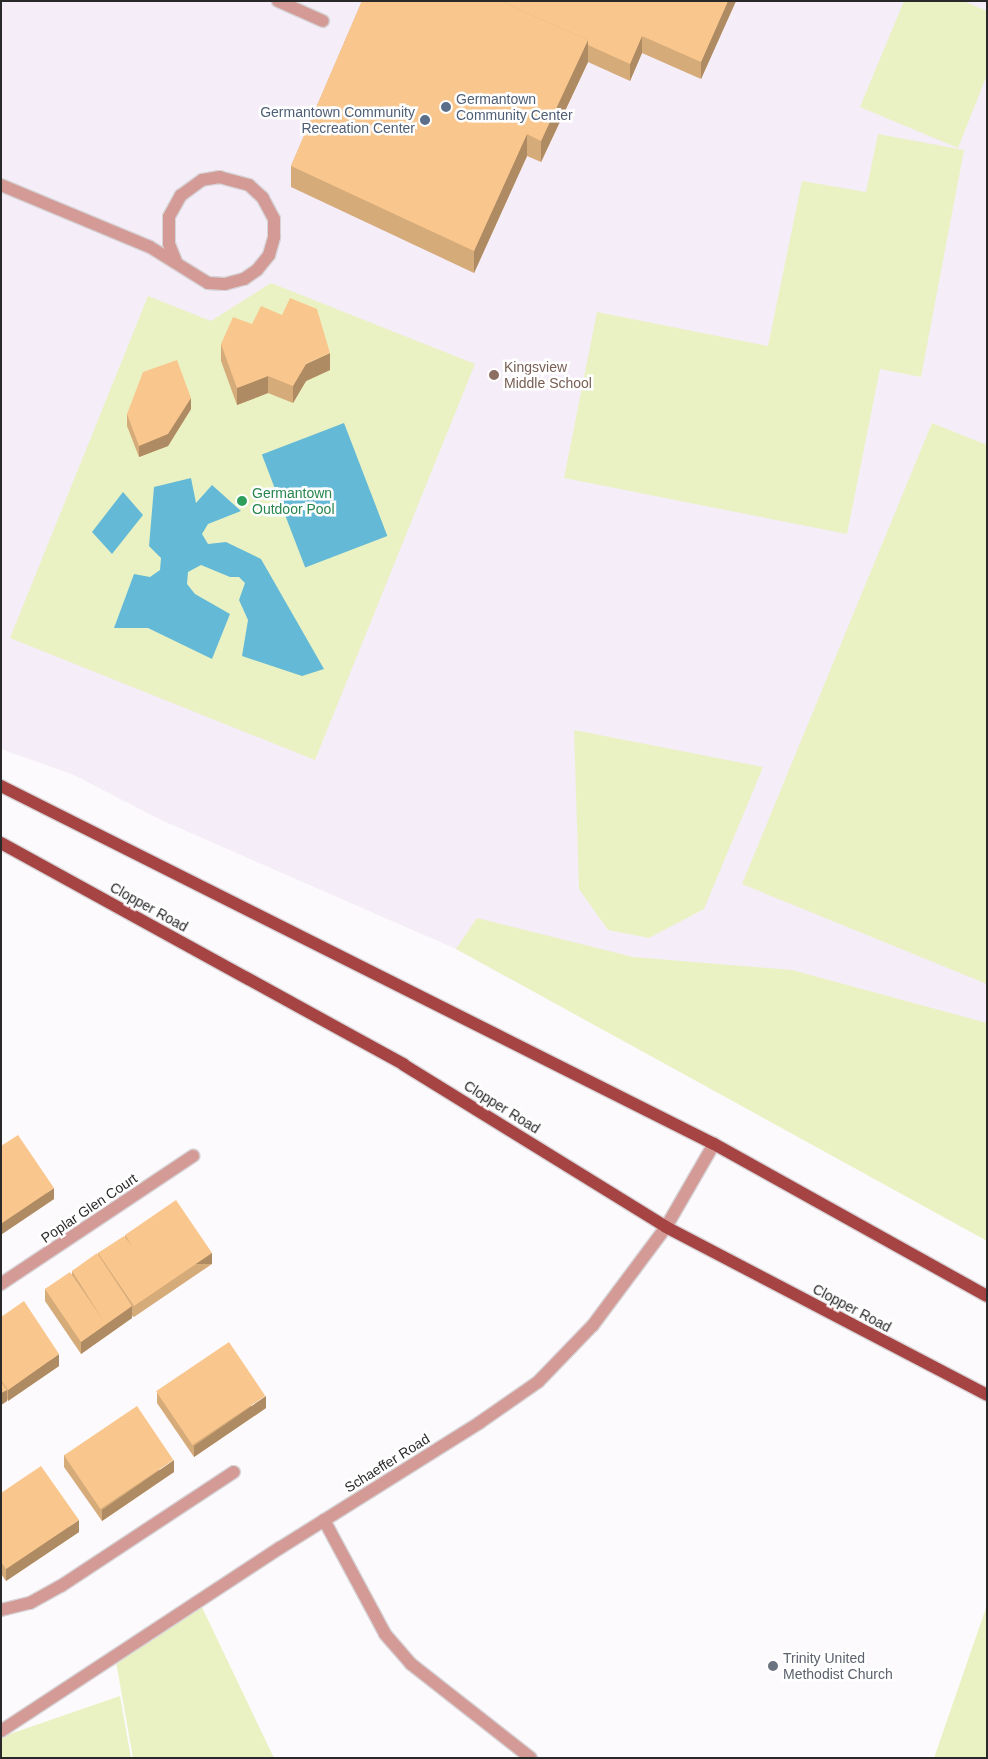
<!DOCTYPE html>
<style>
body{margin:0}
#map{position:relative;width:988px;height:1759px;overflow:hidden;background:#fdfafd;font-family:Arial,sans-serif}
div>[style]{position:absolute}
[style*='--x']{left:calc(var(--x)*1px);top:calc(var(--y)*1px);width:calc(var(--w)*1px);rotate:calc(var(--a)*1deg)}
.built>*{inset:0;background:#f5edf7}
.green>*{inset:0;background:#eaf2c4}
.water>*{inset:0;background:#64b9d7;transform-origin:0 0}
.roads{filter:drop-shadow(1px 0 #d7d4d7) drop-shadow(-1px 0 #d7d4d7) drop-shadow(0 1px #d7d4d7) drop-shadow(0 -1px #d7d4d7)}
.service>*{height:12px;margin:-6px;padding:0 6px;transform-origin:6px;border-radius:6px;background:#d39a96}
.minor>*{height:12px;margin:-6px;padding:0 6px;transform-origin:6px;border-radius:6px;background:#d39a96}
.tertiary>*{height:12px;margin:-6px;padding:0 6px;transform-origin:6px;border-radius:6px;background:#d39a96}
.primary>*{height:12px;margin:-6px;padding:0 6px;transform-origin:6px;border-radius:6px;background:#a64443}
.wall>*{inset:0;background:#d6ab7a}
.shaded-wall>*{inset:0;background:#ae8b63;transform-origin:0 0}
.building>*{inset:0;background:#f9c78e;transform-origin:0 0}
.dots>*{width:14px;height:14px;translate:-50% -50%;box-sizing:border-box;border:2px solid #fff;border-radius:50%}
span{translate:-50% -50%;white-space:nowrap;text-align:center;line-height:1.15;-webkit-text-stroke:5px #fff;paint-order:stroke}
.service-label{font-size:14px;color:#4e5e75}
.left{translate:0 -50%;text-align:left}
.right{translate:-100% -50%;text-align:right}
.education-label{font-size:14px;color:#785e54}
.leisure-label{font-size:14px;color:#27864d}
.street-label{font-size:14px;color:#2a292a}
.worship-label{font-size:14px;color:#5b616d}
.frame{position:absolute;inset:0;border:2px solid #2a292a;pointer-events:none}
</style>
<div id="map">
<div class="built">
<div style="clip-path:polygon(1px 1px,987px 1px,987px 1238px,456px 949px,161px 820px,74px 775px,1px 749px)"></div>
</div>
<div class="green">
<div style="clip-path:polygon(904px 1px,963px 1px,987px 11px,987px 75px,958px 148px,860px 107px)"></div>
<div style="clip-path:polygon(878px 134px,964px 150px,921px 377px,880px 369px,847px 534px,564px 478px,597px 312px,768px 346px,802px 181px,866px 192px)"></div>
<div style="clip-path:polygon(271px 283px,475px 364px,315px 760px,10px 638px,148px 296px,211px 321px)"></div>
<div style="clip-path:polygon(932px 423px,987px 445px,987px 984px,742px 884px)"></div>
<div style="clip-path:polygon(574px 730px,763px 767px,704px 909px,649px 938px,608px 930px,579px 889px)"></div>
<div style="clip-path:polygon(477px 918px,633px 957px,792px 970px,987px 1023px,987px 1241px,456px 949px)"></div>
<div style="clip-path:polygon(199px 1601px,274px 1758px,133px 1758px,115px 1656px)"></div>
<div style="clip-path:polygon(987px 1605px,987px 1758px,934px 1758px)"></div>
<div style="clip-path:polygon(120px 1696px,131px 1758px,1px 1758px,1px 1737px)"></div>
</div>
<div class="water">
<div style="left:344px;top:423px;width:121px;height:88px;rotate:69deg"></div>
<div style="clip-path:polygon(191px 478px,196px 503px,212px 485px,241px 511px,208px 524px,202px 534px,208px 544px,226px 542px,261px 559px,324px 669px,302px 676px,242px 656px,248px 620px,239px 600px,245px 583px,239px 577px,230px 577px,201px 565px,188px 572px,187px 584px,195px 594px,230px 614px,212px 659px,148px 628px,114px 628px,134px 574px,150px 577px,160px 570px,161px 558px,149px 546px,154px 487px)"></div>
<div style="clip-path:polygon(123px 492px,143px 515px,112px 554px,92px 532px)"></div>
</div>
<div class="roads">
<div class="service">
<div style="--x:278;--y:1;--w:49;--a:24"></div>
<div style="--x:1;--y:185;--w:161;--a:22.6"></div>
<div style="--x:150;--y:247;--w:68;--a:31.8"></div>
<div style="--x:208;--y:283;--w:17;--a:3"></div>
<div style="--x:225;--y:284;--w:20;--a:-15"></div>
<div style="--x:244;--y:279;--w:16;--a:-35"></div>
<div style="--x:257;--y:270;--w:19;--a:-51"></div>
<div style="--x:269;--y:255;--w:19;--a:-74"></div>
<div style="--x:274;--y:237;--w:18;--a:-90"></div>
<div style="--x:274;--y:219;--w:24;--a:-118"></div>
<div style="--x:263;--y:198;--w:19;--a:-137"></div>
<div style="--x:249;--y:185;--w:30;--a:-165"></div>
<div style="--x:220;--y:177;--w:18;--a:171"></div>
<div style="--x:202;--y:180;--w:26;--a:144"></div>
<div style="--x:181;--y:195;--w:25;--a:119"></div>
<div style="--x:169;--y:217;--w:27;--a:90"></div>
<div style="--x:169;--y:244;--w:18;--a:68"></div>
<div style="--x:324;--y:1520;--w:129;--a:61.8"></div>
<div style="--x:385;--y:1634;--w:40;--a:49"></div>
<div style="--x:411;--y:1664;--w:152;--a:38.1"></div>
<div style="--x:1;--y:1610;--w:30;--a:-14"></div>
<div style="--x:30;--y:1603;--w:35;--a:-29"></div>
<div style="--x:61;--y:1586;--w:207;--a:-33.4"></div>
</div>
<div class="minor">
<div style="--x:1;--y:1284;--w:231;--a:-33.7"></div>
</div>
<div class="tertiary">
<div style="--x:1;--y:1731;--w:334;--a:-33.3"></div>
<div style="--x:280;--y:1548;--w:235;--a:-32.1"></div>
<div style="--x:479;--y:1423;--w:72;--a:-34.8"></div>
<div style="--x:538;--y:1382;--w:79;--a:-46"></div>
<div style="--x:593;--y:1325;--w:122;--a:-53.3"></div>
<div style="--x:666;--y:1227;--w:96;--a:-60"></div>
</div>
<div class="primary">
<div style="--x:1;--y:786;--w:798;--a:26.66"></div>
<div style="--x:714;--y:1144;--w:312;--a:29.1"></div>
<div style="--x:1;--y:843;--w:460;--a:28.8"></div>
<div style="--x:404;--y:1065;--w:308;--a:31.7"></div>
<div style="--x:666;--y:1227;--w:362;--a:27.6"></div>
</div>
</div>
<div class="wall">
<div style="clip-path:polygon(362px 1px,736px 1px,701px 79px,642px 53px,630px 81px,588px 62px,541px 162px,527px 156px,474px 273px,291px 187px,291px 166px)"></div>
<div style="clip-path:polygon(221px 344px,330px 370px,306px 381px,293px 403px,268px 393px,237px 405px,221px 361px)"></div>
<div style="clip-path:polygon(191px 409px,168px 446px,139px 457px,127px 426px,127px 414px)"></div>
<div style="clip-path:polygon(1px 1146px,54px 1199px,2px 1234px,1px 1233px)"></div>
<div style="clip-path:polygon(125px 1235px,212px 1264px,134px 1317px,132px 1316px,132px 1318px,81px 1354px,45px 1301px,45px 1289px,72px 1274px,72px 1271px,98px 1255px,98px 1253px,125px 1237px)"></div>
<div style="clip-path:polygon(1px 1317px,59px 1366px,8px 1401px,7px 1399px,7px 1401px,1px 1405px)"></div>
<div style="clip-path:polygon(157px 1392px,266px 1408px,194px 1457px,157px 1403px)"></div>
<div style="clip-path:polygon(64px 1455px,174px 1472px,102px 1521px,64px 1467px)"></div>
<div style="clip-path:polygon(1px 1493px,79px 1532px,6px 1581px,1px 1574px)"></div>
</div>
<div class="shaded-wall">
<div style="clip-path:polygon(728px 1px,736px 1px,701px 79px,701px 62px)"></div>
<div style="clip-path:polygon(642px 36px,642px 53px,630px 81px,630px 64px)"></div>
<div style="clip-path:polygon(588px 40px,588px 62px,541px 162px,541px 141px)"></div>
<div style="clip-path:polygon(527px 134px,527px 156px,474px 273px,474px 251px)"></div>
<div style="clip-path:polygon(330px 353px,330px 370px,306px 381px,293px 403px,293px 386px,306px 364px)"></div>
<div style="clip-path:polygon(268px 376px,268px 393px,237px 405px,237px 388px)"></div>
<div style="clip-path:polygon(191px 398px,191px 409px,168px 446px,139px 457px,139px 446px)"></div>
<div style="clip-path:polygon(54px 1188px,54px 1199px,2px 1234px,2px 1223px)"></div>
<div style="left:212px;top:1253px;width:11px;height:94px;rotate:90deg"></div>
<div style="clip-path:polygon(132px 1306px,132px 1318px,81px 1354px,81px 1342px)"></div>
<div style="clip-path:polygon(59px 1354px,59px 1366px,8px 1401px,8px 1390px)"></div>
<div style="clip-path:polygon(7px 1390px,7px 1401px,1px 1405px,1px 1393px)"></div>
<div style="clip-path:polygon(266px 1396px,266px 1408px,194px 1457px,194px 1446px)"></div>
<div style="clip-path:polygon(174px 1460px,174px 1472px,102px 1521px,102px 1510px)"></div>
<div style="clip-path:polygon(79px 1520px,79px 1532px,6px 1581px,6px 1569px)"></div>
</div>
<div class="building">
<div style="clip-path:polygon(362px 1px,500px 1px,588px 40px,541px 141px,527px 134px,474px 251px,291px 166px)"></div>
<div style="clip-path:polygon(500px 1px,728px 1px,701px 62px,642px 36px,630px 64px,588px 45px,588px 40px)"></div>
<div style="clip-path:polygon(290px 298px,317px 309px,330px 353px,306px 364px,293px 386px,268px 376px,237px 388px,221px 344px,233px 317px,252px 324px,261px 306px,282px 315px)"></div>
<div style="clip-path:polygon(177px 360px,191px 398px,168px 434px,139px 446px,127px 414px,143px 372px)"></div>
<div style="clip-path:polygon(18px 1135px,54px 1188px,2px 1223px,1px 1222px,1px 1146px)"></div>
<div style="clip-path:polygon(176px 1200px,212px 1253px,134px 1306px,98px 1253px,124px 1236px,132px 1246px,125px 1235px)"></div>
<div style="clip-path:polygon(97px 1253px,132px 1306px,81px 1342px,45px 1289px,70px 1272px,103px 1320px,72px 1271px)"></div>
<div style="clip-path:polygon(24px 1301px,59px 1354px,8px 1390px,1px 1380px,1px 1317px)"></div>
<div style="left:229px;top:1342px;width:65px;height:88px;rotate:56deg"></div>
<div style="clip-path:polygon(1px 1382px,7px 1390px,1px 1393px)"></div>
<div style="left:137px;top:1406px;width:65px;height:88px;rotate:56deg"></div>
<div style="clip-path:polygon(41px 1466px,79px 1520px,6px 1569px,1px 1562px,1px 1493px)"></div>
</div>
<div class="dots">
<div style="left:446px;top:107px;background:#5c6f8a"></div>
<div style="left:425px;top:120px;background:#5c6f8a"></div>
<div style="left:494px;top:375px;background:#8d6e63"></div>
<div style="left:242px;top:501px;background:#2e9e5b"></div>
<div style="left:773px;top:1666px;background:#6b7280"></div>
</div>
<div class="service-label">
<span class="left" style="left:456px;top:107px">Germantown<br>Community Center</span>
<span class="right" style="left:415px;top:120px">Germantown Community<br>Recreation Center</span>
</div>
<div class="education-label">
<span class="left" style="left:504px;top:375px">Kingsview<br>Middle School</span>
</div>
<div class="leisure-label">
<span class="left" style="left:252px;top:501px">Germantown<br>Outdoor Pool</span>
</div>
<div class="street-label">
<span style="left:149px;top:907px;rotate:29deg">Clopper Road</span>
<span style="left:502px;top:1107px;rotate:32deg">Clopper Road</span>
<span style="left:89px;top:1208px;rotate:-34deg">Poplar Glen Court</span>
<span style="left:852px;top:1308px;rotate:28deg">Clopper Road</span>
<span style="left:387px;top:1463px;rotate:-32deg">Schaeffer Road</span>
</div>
<div class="worship-label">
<span class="left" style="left:783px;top:1666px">Trinity United<br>Methodist Church</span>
</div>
<div class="frame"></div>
</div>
